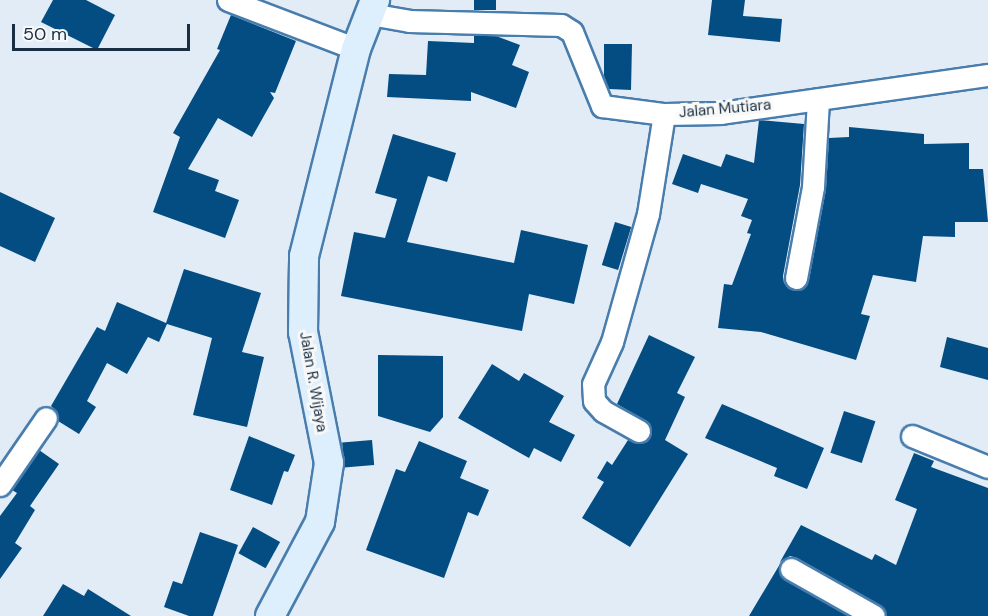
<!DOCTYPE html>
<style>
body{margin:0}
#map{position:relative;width:988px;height:616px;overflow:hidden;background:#e1ecf7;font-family:"DM Sans",sans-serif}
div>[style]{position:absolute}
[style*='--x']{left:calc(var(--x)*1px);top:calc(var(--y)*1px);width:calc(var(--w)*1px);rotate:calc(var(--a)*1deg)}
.building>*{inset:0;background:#034d82;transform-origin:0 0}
.roads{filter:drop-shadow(2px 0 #487dad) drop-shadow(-2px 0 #487dad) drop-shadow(0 2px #487dad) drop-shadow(0 -2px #487dad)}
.street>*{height:21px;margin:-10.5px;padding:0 10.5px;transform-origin:10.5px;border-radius:10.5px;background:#fff}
.secondary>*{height:28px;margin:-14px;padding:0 14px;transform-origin:14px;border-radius:14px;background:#ddeefd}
span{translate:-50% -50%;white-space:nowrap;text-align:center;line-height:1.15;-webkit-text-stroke:6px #f8f8f8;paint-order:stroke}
.street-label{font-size:15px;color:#182e42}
.scale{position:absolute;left:12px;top:24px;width:178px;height:27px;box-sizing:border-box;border:3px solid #182e42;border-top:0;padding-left:8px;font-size:18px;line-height:21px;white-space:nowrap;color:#182e42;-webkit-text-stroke:4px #f8f8f8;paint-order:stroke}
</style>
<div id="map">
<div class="building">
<div style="clip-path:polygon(53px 0,86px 0,115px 15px,97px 50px,41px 22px)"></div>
<div style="left:474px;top:0;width:22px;height:10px"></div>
<div style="clip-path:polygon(712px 0,745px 0,743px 16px,782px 19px,780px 42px,708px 35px)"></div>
<div style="clip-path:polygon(231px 15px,296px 41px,275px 93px,270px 92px,274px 98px,252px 137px,218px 118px,188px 169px,219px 180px,215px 191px,239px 200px,225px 238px,153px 212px,180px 137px,173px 133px,220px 50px,217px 49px)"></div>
<div style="clip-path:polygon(474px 35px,496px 36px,520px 45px,512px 65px,529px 72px,516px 108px,471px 92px,471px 101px,387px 97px,389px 74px,426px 75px,428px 41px,474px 43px)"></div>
<div style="clip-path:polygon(604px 44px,632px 44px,631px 90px,609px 89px,604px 76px)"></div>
<div style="clip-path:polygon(759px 120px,804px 124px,800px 185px,783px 276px,784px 283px,793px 290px,801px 290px,809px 280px,826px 189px,829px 138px,849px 137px,849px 127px,924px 134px,924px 144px,969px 143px,969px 169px,983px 169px,988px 222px,955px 222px,955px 237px,923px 236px,916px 282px,873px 275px,861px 314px,870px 316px,856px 360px,761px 332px,718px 328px,724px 284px,732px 285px,751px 234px,747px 233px,752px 220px,741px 216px,748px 199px,701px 184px,698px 193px,672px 184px,683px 154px,721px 167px,726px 154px,754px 163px)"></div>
<div style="clip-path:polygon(393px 134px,456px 153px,447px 182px,428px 176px,407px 242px,514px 263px,521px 230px,588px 245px,574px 304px,529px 294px,522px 331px,341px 296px,354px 232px,385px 238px,397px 199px,375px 193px)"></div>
<div style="clip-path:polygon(0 192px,55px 218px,35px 262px,0 246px)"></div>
<div style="left:615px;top:222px;width:17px;height:45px;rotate:17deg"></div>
<div style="clip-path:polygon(184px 269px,261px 293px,242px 352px,264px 357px,247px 427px,193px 415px,212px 338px,167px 324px,159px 342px,148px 337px,127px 374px,107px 363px,87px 401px,96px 407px,79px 434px,58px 421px,57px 412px,51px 406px,97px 327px,105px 331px,117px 302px,166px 323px)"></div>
<div style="clip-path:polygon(649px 335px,695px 357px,677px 393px,685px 397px,665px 440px,688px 454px,630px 547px,582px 518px,604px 482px,597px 478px,607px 461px,612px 465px,628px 440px,640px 444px,650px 437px,650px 424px,617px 404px)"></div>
<div style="clip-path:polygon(947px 337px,988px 348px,988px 380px,940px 367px)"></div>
<div style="clip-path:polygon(378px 355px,443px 356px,443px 417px,430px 432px,378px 416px)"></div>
<div style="clip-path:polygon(492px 364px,519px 381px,524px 373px,564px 396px,549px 422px,575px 435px,561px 462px,534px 448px,529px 458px,458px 418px)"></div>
<div style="clip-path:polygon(722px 404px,824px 448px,807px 489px,774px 476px,777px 468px,705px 438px)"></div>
<div style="left:844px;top:411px;width:33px;height:44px;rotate:18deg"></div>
<div style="clip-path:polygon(249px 436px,295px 455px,288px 472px,284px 471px,272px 505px,230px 490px)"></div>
<div style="left:372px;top:440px;width:25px;height:30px;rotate:85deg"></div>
<div style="clip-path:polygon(419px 441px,467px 461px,460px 478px,489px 490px,478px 516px,468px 512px,444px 578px,366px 550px,396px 469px,405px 472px)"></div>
<div style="clip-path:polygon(39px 450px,59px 464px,30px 506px,35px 510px,15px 543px,22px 548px,0 579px,0 516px,17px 493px,12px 490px)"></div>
<div style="clip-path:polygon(914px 453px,934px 461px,931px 467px,988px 488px,988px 616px,887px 616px,880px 605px,797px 558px,790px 556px,780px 562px,801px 525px,872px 560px,875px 554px,896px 565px,917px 509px,895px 500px)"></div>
<div style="left:253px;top:527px;width:31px;height:30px;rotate:29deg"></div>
<div style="clip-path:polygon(200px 532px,238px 545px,213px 616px,189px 616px,164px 607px,173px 581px,182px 584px)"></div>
<div style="clip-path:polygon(780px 564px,780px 575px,785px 580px,848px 616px,749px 616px)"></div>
<div style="clip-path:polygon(63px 584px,84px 596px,88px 589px,131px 616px,43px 616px)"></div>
</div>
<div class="roads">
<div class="street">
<div style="--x:228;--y:0;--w:137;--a:20.9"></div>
<div style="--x:370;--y:14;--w:40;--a:10"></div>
<div style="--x:409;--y:21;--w:152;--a:1.5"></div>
<div style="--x:561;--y:25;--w:13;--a:32"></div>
<div style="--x:572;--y:32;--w:80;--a:67.9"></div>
<div style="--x:602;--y:106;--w:63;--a:7.4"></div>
<div style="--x:664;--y:114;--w:57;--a:-1"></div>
<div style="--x:721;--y:113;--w:270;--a:-8.1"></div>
<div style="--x:796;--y:278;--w:93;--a:-79.4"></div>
<div style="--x:813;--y:187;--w:88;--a:-86.7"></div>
<div style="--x:639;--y:431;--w:41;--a:-150.9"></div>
<div style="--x:603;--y:411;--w:13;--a:-132"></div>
<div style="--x:594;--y:401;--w:17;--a:-93"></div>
<div style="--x:593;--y:384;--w:46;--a:-65.7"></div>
<div style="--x:612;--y:342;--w:133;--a:-74.3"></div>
<div style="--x:648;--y:214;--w:101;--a:-80.9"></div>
<div style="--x:912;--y:436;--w:82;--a:22.2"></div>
<div style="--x:0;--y:485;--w:81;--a:-55.5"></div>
<div style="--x:791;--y:569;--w:95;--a:29.5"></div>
</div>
<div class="secondary">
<div style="--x:270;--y:616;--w:106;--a:-62"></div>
<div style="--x:320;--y:522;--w:60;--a:-81.3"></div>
<div style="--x:329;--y:463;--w:134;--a:-101.2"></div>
<div style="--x:303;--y:332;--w:76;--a:-89.2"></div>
<div style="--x:304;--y:256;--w:213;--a:-75.9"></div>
<div style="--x:356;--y:49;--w:53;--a:-68.8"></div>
</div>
</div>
<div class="street-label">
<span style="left:725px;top:109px;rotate:-5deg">Jalan Mutiara</span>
<span style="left:313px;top:382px;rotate:80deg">Jalan R. Wijaya</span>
</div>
<div class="scale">50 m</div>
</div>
